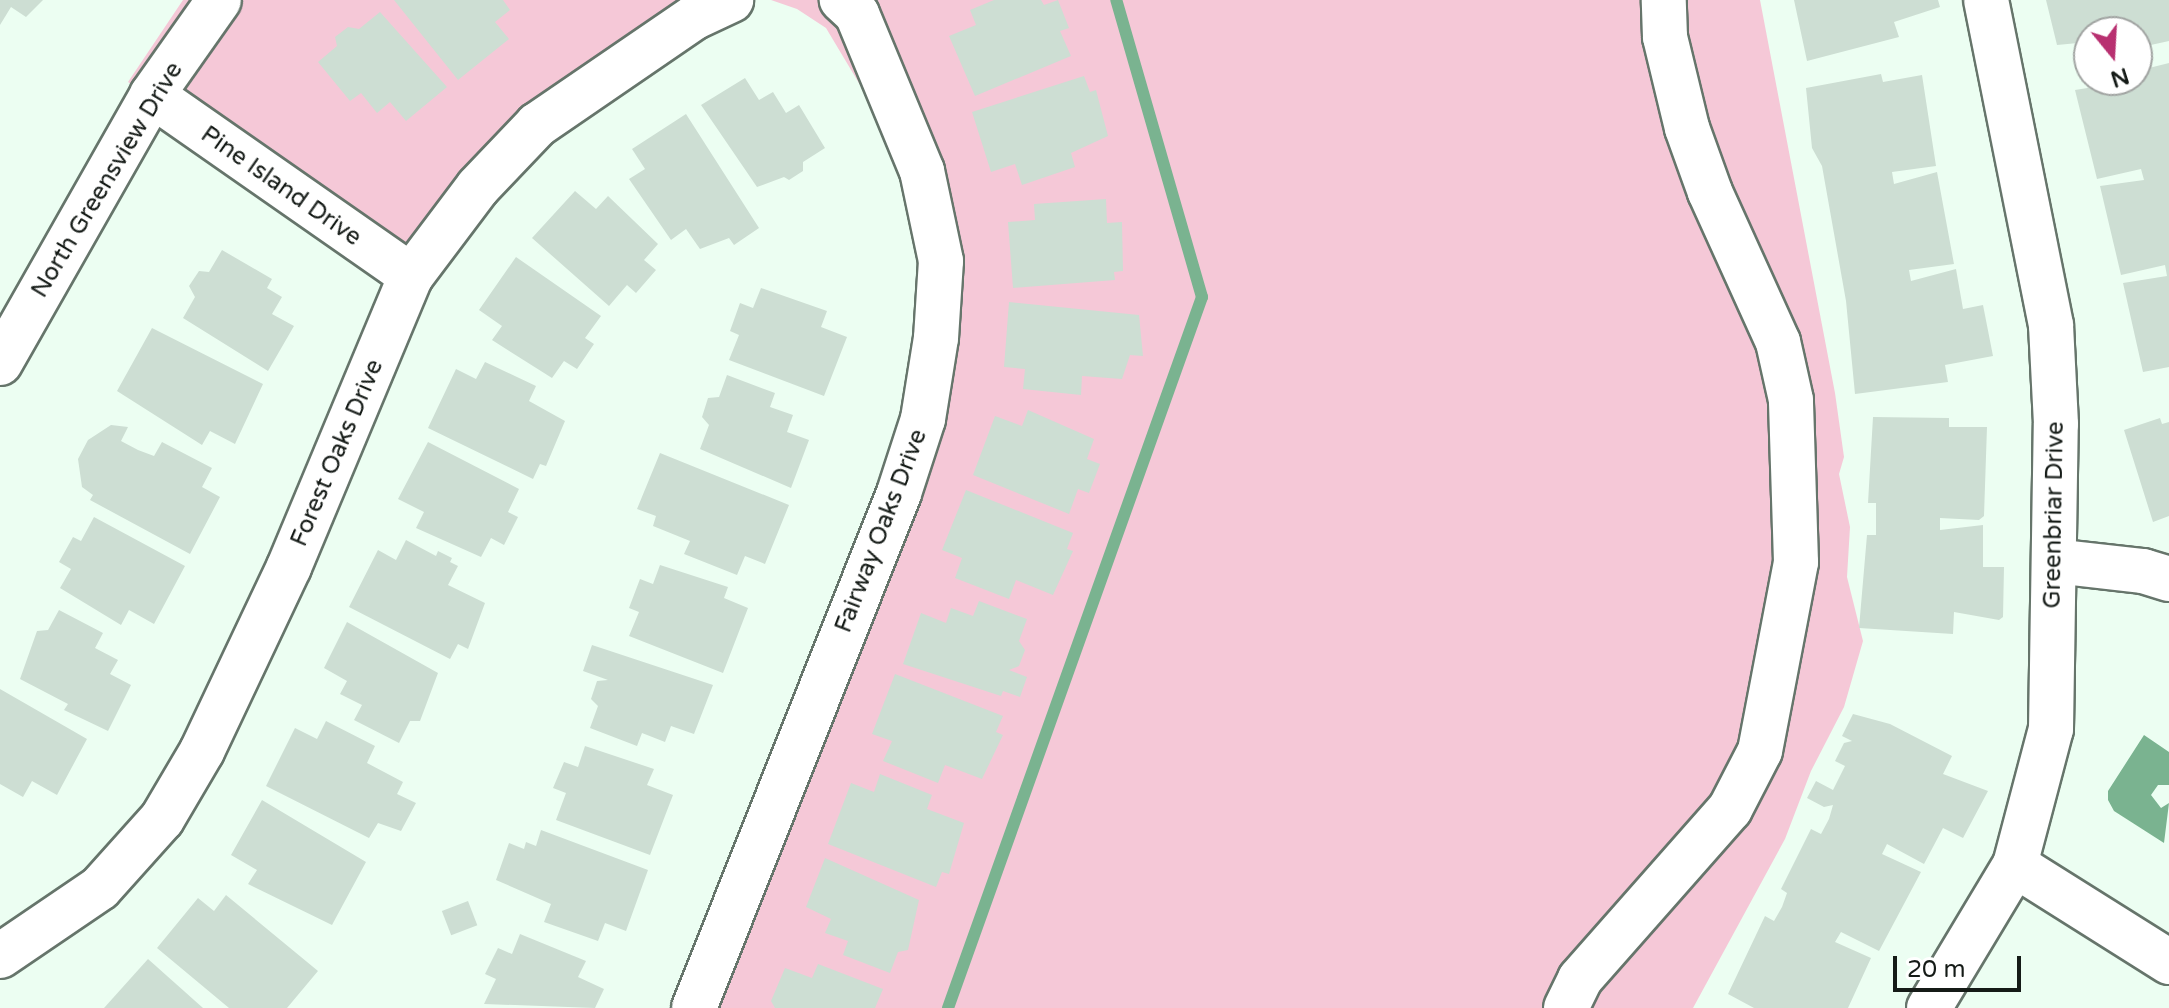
<!DOCTYPE html>
<style>
body{margin:0}
#map{position:relative;width:2169px;height:1008px;overflow:hidden;background:#ecfef2;font-family:"Varela Round",sans-serif}
div>[style]{position:absolute}
[style*='--x']{left:calc(var(--x)*1px);top:calc(var(--y)*1px);width:calc(var(--w)*1px);rotate:calc(var(--a)*1deg)}
.green>*{inset:0;background:#f5c8d7}
.water>*{inset:0;background:#7ab390}
.stream>*{height:12px;margin:-6px;padding:0 6px;transform-origin:6px;border-radius:6px;background:#7ab390}
.building>*{inset:0;background:#cdded3;transform-origin:0 0}
.roads{filter:drop-shadow(2px 0 #66756b) drop-shadow(-2px 0 #66756b) drop-shadow(0 2px #66756b) drop-shadow(0 -2px #66756b)}
.minor>*{height:44px;margin:-22px;padding:0 22px;transform-origin:22px;border-radius:22px;background:#fff}
span{translate:-50% -50%;white-space:nowrap;text-align:center;line-height:1.15;-webkit-text-stroke:6px #fff;paint-order:stroke}
.street-label{font-size:24px;color:#151b17}
.north{position:absolute;left:2073px;top:16px;width:80px;height:80px;box-sizing:border-box;background:#fff;border:2px solid #a1a4a2;border-radius:50%;rotate:162deg;font-size:22px;font-weight:700;line-height:32px;text-align:center;color:#151b17}
.north::after{content:'';display:block;margin:auto;width:28px;height:36px;background:#b83070;clip-path:polygon(50% 0,100% 100%,50% 72%,0 100%)}
.scale{position:absolute;left:1893px;top:956px;width:128px;height:36px;box-sizing:border-box;border:4px solid #151b17;border-top:0;padding-left:10px;font-size:24px;line-height:28px;white-space:nowrap;color:#151b17;-webkit-text-stroke:6px #fff;paint-order:stroke}
</style>
<div id="map">
<div class="green">
<div style="clip-path:polygon(183px 0,1760px 0,1835px 393px,1844px 457px,1839px 474px,1850px 527px,1847px 577px,1863px 641px,1844px 707px,1811px 771px,1785px 839px,1693px 1008px,681px 1008px,774px 747px,893px 442px,913px 375px,921px 307px,919px 248px,905px 181px,884px 125px,826px 28px,797px 9px,771px 0,731px 0,695px 13px,410px 264px,128px 82px)"></div>
</div>
<div class="water">
<div style="clip-path:polygon(2144px 735px,2169px 752px,2169px 785px,2158px 785px,2151px 795px,2161px 808px,2169px 803px,2164px 843px,2114px 811px,2108px 800px,2108px 791px)"></div>
</div>
<div class="stream">
<div style="--x:948;--y:1008;--w:755;--a:-70.34"></div>
<div style="--x:1202;--y:297;--w:309;--a:-106.1"></div>
</div>
<div class="building">
<div style="clip-path:polygon(0 0,43px 0,26px 17px,11px 7px,0 25px)"></div>
<div style="clip-path:polygon(394px 0,503px 0,510px 10px,495px 22px,509px 39px,458px 80px)"></div>
<div style="clip-path:polygon(994px 0,1041px 0,1044px 5px,1058px 0,1069px 28px,1060px 31px,1071px 56px,975px 96px,949px 36px,976px 25px,970px 10px)"></div>
<div style="clip-path:polygon(1794px 0,1938px 0,1940px 7px,1894px 22px,1899px 37px,1807px 61px)"></div>
<div style="clip-path:polygon(2046px 0,2169px 0,2169px 41px,2137px 48px,2137px 32px,2104px 29px,2089px 32px,2089px 38px,2078px 43px,2057px 45px)"></div>
<div style="clip-path:polygon(380px 12px,447px 87px,406px 121px,390px 102px,377px 113px,361px 93px,350px 101px,318px 62px,337px 46px,335px 37px,348px 27px,359px 29px)"></div>
<div style="clip-path:polygon(2169px 63px,2169px 367px,2143px 372px,2123px 283px,2167px 276px,2165px 265px,2121px 275px,2100px 186px,2144px 180px,2141px 169px,2097px 179px,2075px 90px,2137px 80px,2137px 71px)"></div>
<div style="clip-path:polygon(1881px 74px,1883px 82px,1922px 75px,1936px 166px,1892px 172px,1894px 184px,1937px 172px,1954px 264px,1909px 270px,1911px 281px,1956px 269px,1963px 309px,1983px 305px,1993px 356px,1945px 365px,1948px 382px,1855px 394px,1846px 301px,1822px 166px,1812px 148px,1806px 88px)"></div>
<div style="clip-path:polygon(1084px 76px,1090px 92px,1096px 90px,1108px 136px,1071px 153px,1075px 167px,1022px 185px,1015px 164px,991px 172px,972px 112px)"></div>
<div style="clip-path:polygon(745px 78px,759px 100px,773px 92px,786px 113px,799px 105px,825px 148px,803px 162px,803px 171px,789px 180px,784px 177px,757px 187px,701px 105px)"></div>
<div style="clip-path:polygon(686px 114px,759px 228px,734px 245px,729px 238px,700px 249px,686px 229px,671px 240px,629px 179px,645px 169px,632px 149px)"></div>
<div style="clip-path:polygon(575px 191px,596px 209px,608px 196px,658px 244px,644px 260px,656px 270px,636px 293px,627px 285px,609px 306px,532px 238px)"></div>
<div style="clip-path:polygon(1106px 199px,1107px 223px,1122px 222px,1123px 271px,1114px 272px,1115px 280px,1013px 288px,1008px 222px,1035px 220px,1034px 204px)"></div>
<div style="clip-path:polygon(222px 250px,272px 279px,267px 288px,282px 297px,272px 314px,294px 326px,268px 371px,183px 318px,195px 297px,189px 286px,199px 271px,209px 272px)"></div>
<div style="clip-path:polygon(516px 257px,601px 316px,585px 338px,594px 344px,577px 369px,564px 361px,552px 378px,492px 340px,502px 326px,479px 310px)"></div>
<div style="clip-path:polygon(761px 288px,827px 311px,821px 327px,847px 337px,824px 396px,729px 360px,739px 335px,730px 331px,740px 303px,753px 308px)"></div>
<div style="clip-path:polygon(1009px 302px,1139px 315px,1143px 356px,1130px 355px,1122px 379px,1082px 376px,1081px 395px,1023px 389px,1025px 369px,1004px 367px)"></div>
<div style="clip-path:polygon(152px 328px,263px 384px,235px 444px,210px 431px,202px 445px,117px 391px)"></div>
<div style="clip-path:polygon(485px 362px,536px 386px,529px 401px,565px 421px,546px 466px,540px 464px,533px 479px,428px 428px,456px 369px,476px 379px)"></div>
<div style="clip-path:polygon(727px 375px,775px 393px,770px 407px,793px 415px,787px 432px,809px 440px,791px 488px,700px 449px,709px 425px,702px 417px,708px 398px,719px 397px)"></div>
<div style="clip-path:polygon(1028px 410px,1094px 439px,1087px 459px,1100px 464px,1089px 493px,1078px 489px,1069px 514px,973px 475px,995px 416px,1022px 426px)"></div>
<div style="clip-path:polygon(1873px 417px,1949px 418px,1949px 427px,1987px 427px,1984px 516px,1979px 520px,1940px 518px,1940px 530px,1983px 525px,1983px 567px,2004px 567px,2003px 617px,1999px 620px,1954px 612px,1953px 634px,1859px 628px,1867px 535px,1876px 535px,1876px 503px,1868px 503px)"></div>
<div style="clip-path:polygon(2160px 418px,2162px 424px,2169px 422px,2169px 516px,2153px 522px,2124px 430px)"></div>
<div style="clip-path:polygon(111px 425px,128px 427px,121px 441px,138px 450px,154px 456px,162px 442px,212px 468px,202px 487px,220px 497px,190px 554px,90px 500px,93px 495px,82px 487px,78px 459px,88px 440px)"></div>
<div style="clip-path:polygon(428px 442px,519px 489px,508px 512px,518px 517px,504px 545px,491px 538px,481px 557px,416px 528px,424px 512px,398px 499px)"></div>
<div style="clip-path:polygon(660px 453px,789px 505px,765px 564px,745px 556px,737px 575px,684px 554px,690px 541px,653px 526px,656px 516px,637px 509px)"></div>
<div style="clip-path:polygon(966px 490px,1073px 533px,1067px 549px,1073px 551px,1053px 595px,1016px 580px,1009px 599px,955px 578px,962px 558px,942px 550px)"></div>
<div style="clip-path:polygon(94px 517px,185px 566px,154px 624px,129px 610px,121px 625px,60px 588px,71px 569px,59px 562px,73px 537px,81px 541px)"></div>
<div style="clip-path:polygon(406px 540px,436px 556px,438px 551px,452px 558px,450px 562px,458px 566px,448px 585px,485px 603px,468px 649px,458px 644px,450px 659px,349px 607px,378px 550px,396px 560px)"></div>
<div style="clip-path:polygon(660px 565px,728px 587px,724px 598px,748px 608px,723px 673px,629px 636px,639px 612px,629px 608px,640px 579px,653px 584px)"></div>
<div style="clip-path:polygon(979px 601px,1027px 619px,1019px 641px,1025px 650px,1019px 666px,1009px 670px,1027px 677px,1020px 697px,1003px 691px,1001px 696px,903px 664px,921px 613px,946px 623px,951px 608px,973px 616px)"></div>
<div style="clip-path:polygon(59px 610px,103px 633px,95px 648px,118px 660px,110px 674px,131px 685px,108px 731px,64px 710px,68px 704px,20px 679px,37px 631px,48px 630px)"></div>
<div style="clip-path:polygon(347px 622px,438px 673px,420px 721px,410px 721px,399px 743px,354px 720px,362px 705px,340px 694px,347px 681px,324px 668px)"></div>
<div style="clip-path:polygon(592px 645px,713px 685px,694px 734px,671px 726px,665px 742px,642px 733px,637px 746px,590px 728px,598px 706px,591px 699px,597px 681px,608px 680px,583px 671px)"></div>
<div style="clip-path:polygon(895px 674px,1003px 716px,996px 732px,1003px 735px,982px 779px,945px 765px,938px 783px,883px 761px,892px 741px,872px 734px)"></div>
<div style="clip-path:polygon(0 689px,87px 739px,57px 795px,32px 781px,23px 797px,0 784px)"></div>
<div style="clip-path:polygon(1853px 714px,1890px 724px,1952px 756px,1943px 774px,1988px 791px,1963px 838px,1943px 828px,1924px 864px,1887px 844px,1882px 854px,1921px 872px,1879px 951px,1841px 932px,1835px 942px,1871px 958px,1848px 1008px,1754px 1008px,1728px 994px,1765px 916px,1774px 921px,1782px 907px,1787px 893px,1781px 889px,1811px 829px,1821px 834px,1829px 819px,1833px 805px,1824px 807px,1807px 798px,1816px 781px,1833px 790px,1845px 766px,1835px 761px,1844px 743px,1852px 741px,1842px 736px)"></div>
<div style="clip-path:polygon(326px 721px,375px 746px,367px 763px,403px 782px,397px 794px,416px 803px,401px 831px,378px 823px,369px 838px,266px 786px,295px 728px,317px 739px)"></div>
<div style="clip-path:polygon(585px 746px,654px 769px,647px 785px,673px 795px,650px 855px,556px 820px,566px 793px,553px 788px,564px 762px,578px 767px)"></div>
<div style="clip-path:polygon(880px 774px,932px 795px,927px 809px,964px 823px,949px 874px,942px 872px,936px 887px,828px 844px,851px 783px,874px 792px)"></div>
<div style="clip-path:polygon(262px 800px,366px 862px,332px 925px,248px 884px,257px 870px,231px 855px)"></div>
<div style="clip-path:polygon(541px 830px,648px 870px,626px 931px,605px 923px,598px 941px,544px 922px,551px 904px,496px 880px,509px 843px,524px 849px,526px 842px,536px 846px)"></div>
<div style="clip-path:polygon(825px 858px,919px 900px,908px 950px,898px 952px,890px 973px,843px 955px,848px 941px,825px 933px,831px 919px,806px 907px)"></div>
<div style="clip-path:polygon(226px 895px,318px 971px,287px 1008px,229px 1008px,157px 948px,198px 898px,214px 911px)"></div>
<div style="left:468px;top:901px;width:26px;height:28px;rotate:69deg"></div>
<div style="clip-path:polygon(520px 934px,586px 961px,578px 977px,604px 989px,595px 1008px,484px 1004px,496px 979px,485px 974px,498px 948px,512px 954px)"></div>
<div style="clip-path:polygon(148px 959px,203px 1008px,104px 1008px)"></div>
<div style="clip-path:polygon(818px 964px,883px 989px,875px 1008px,775px 1008px,771px 1001px,785px 968px,812px 978px)"></div>
</div>
<div class="roads">
<div class="minor">
<div style="--x:152;--y:95;--w:316;--a:34.9"></div>
<div style="--x:0;--y:363;--w:308;--a:-60.4"></div>
<div style="--x:152;--y:95;--w:116;--a:-54.8"></div>
<div style="--x:2054;--y:561;--w:90;--a:6.4"></div>
<div style="--x:2143;--y:571;--w:27;--a:17"></div>
<div style="--x:2015;--y:865;--w:182;--a:32.2"></div>
<div style="--x:0;--y:956;--w:121;--a:-34.2"></div>
<div style="--x:100;--y:888;--w:93;--a:-48.1"></div>
<div style="--x:162;--y:819;--w:79;--a:-59.5"></div>
<div style="--x:202;--y:751;--w:204;--a:-64.7"></div>
<div style="--x:289;--y:567;--w:316;--a:-67.3"></div>
<div style="--x:411;--y:276;--w:111;--a:-53"></div>
<div style="--x:478;--y:187;--w:86;--a:-46.4"></div>
<div style="--x:537;--y:125;--w:191;--a:-34.4"></div>
<div style="--x:695;--y:17;--w:40;--a:-25"></div>
<div style="--x:694;--y:1008;--w:554;--a:-68.29"></div>
<div style="--x:899;--y:493;--w:78;--a:-72"></div>
<div style="--x:923;--y:419;--w:82;--a:-80.9"></div>
<div style="--x:936;--y:338;--w:77;--a:-86.3"></div>
<div style="--x:941;--y:261;--w:92;--a:-101.9"></div>
<div style="--x:922;--y:171;--w:170;--a:-112.5"></div>
<div style="--x:857;--y:14;--w:21;--a:-137"></div>
<div style="--x:1566;--y:1008;--w:32;--a:-64"></div>
<div style="--x:1580;--y:979;--w:227;--a:-48.6"></div>
<div style="--x:1730;--y:809;--w:65;--a:-62.7"></div>
<div style="--x:1760;--y:751;--w:192;--a:-79.2"></div>
<div style="--x:1796;--y:562;--w:162;--a:-91.8"></div>
<div style="--x:1791;--y:400;--w:59;--a:-102.6"></div>
<div style="--x:1778;--y:342;--w:165;--a:-114.4"></div>
<div style="--x:1710;--y:192;--w:68;--a:-109.8"></div>
<div style="--x:1687;--y:128;--w:94;--a:-103.6"></div>
<div style="--x:1665;--y:37;--w:37;--a:-92"></div>
<div style="--x:1929;--y:1008;--w:167;--a:-59"></div>
<div style="--x:2015;--y:865;--w:141;--a:-75.2"></div>
<div style="--x:2051;--y:729;--w:305;--a:-89.1"></div>
<div style="--x:2056;--y:424;--w:99;--a:-92.9"></div>
<div style="--x:2051;--y:325;--w:331;--a:-101.3"></div>
</div>
</div>
<div class="street-label">
<span style="left:107px;top:180px;rotate:-59deg">North Greensview Drive</span>
<span style="left:281px;top:186px;rotate:35deg">Pine Island Drive</span>
<span style="left:337px;top:453px;rotate:-67deg">Forest Oaks Drive</span>
<span style="left:2054px;top:515px;rotate:-89deg">Greenbriar Drive</span>
<span style="left:881px;top:531px;rotate:-69deg">Fairway Oaks Drive</span>
</div>
<div class="north">N</div>
<div class="scale">20 m</div>
</div>
